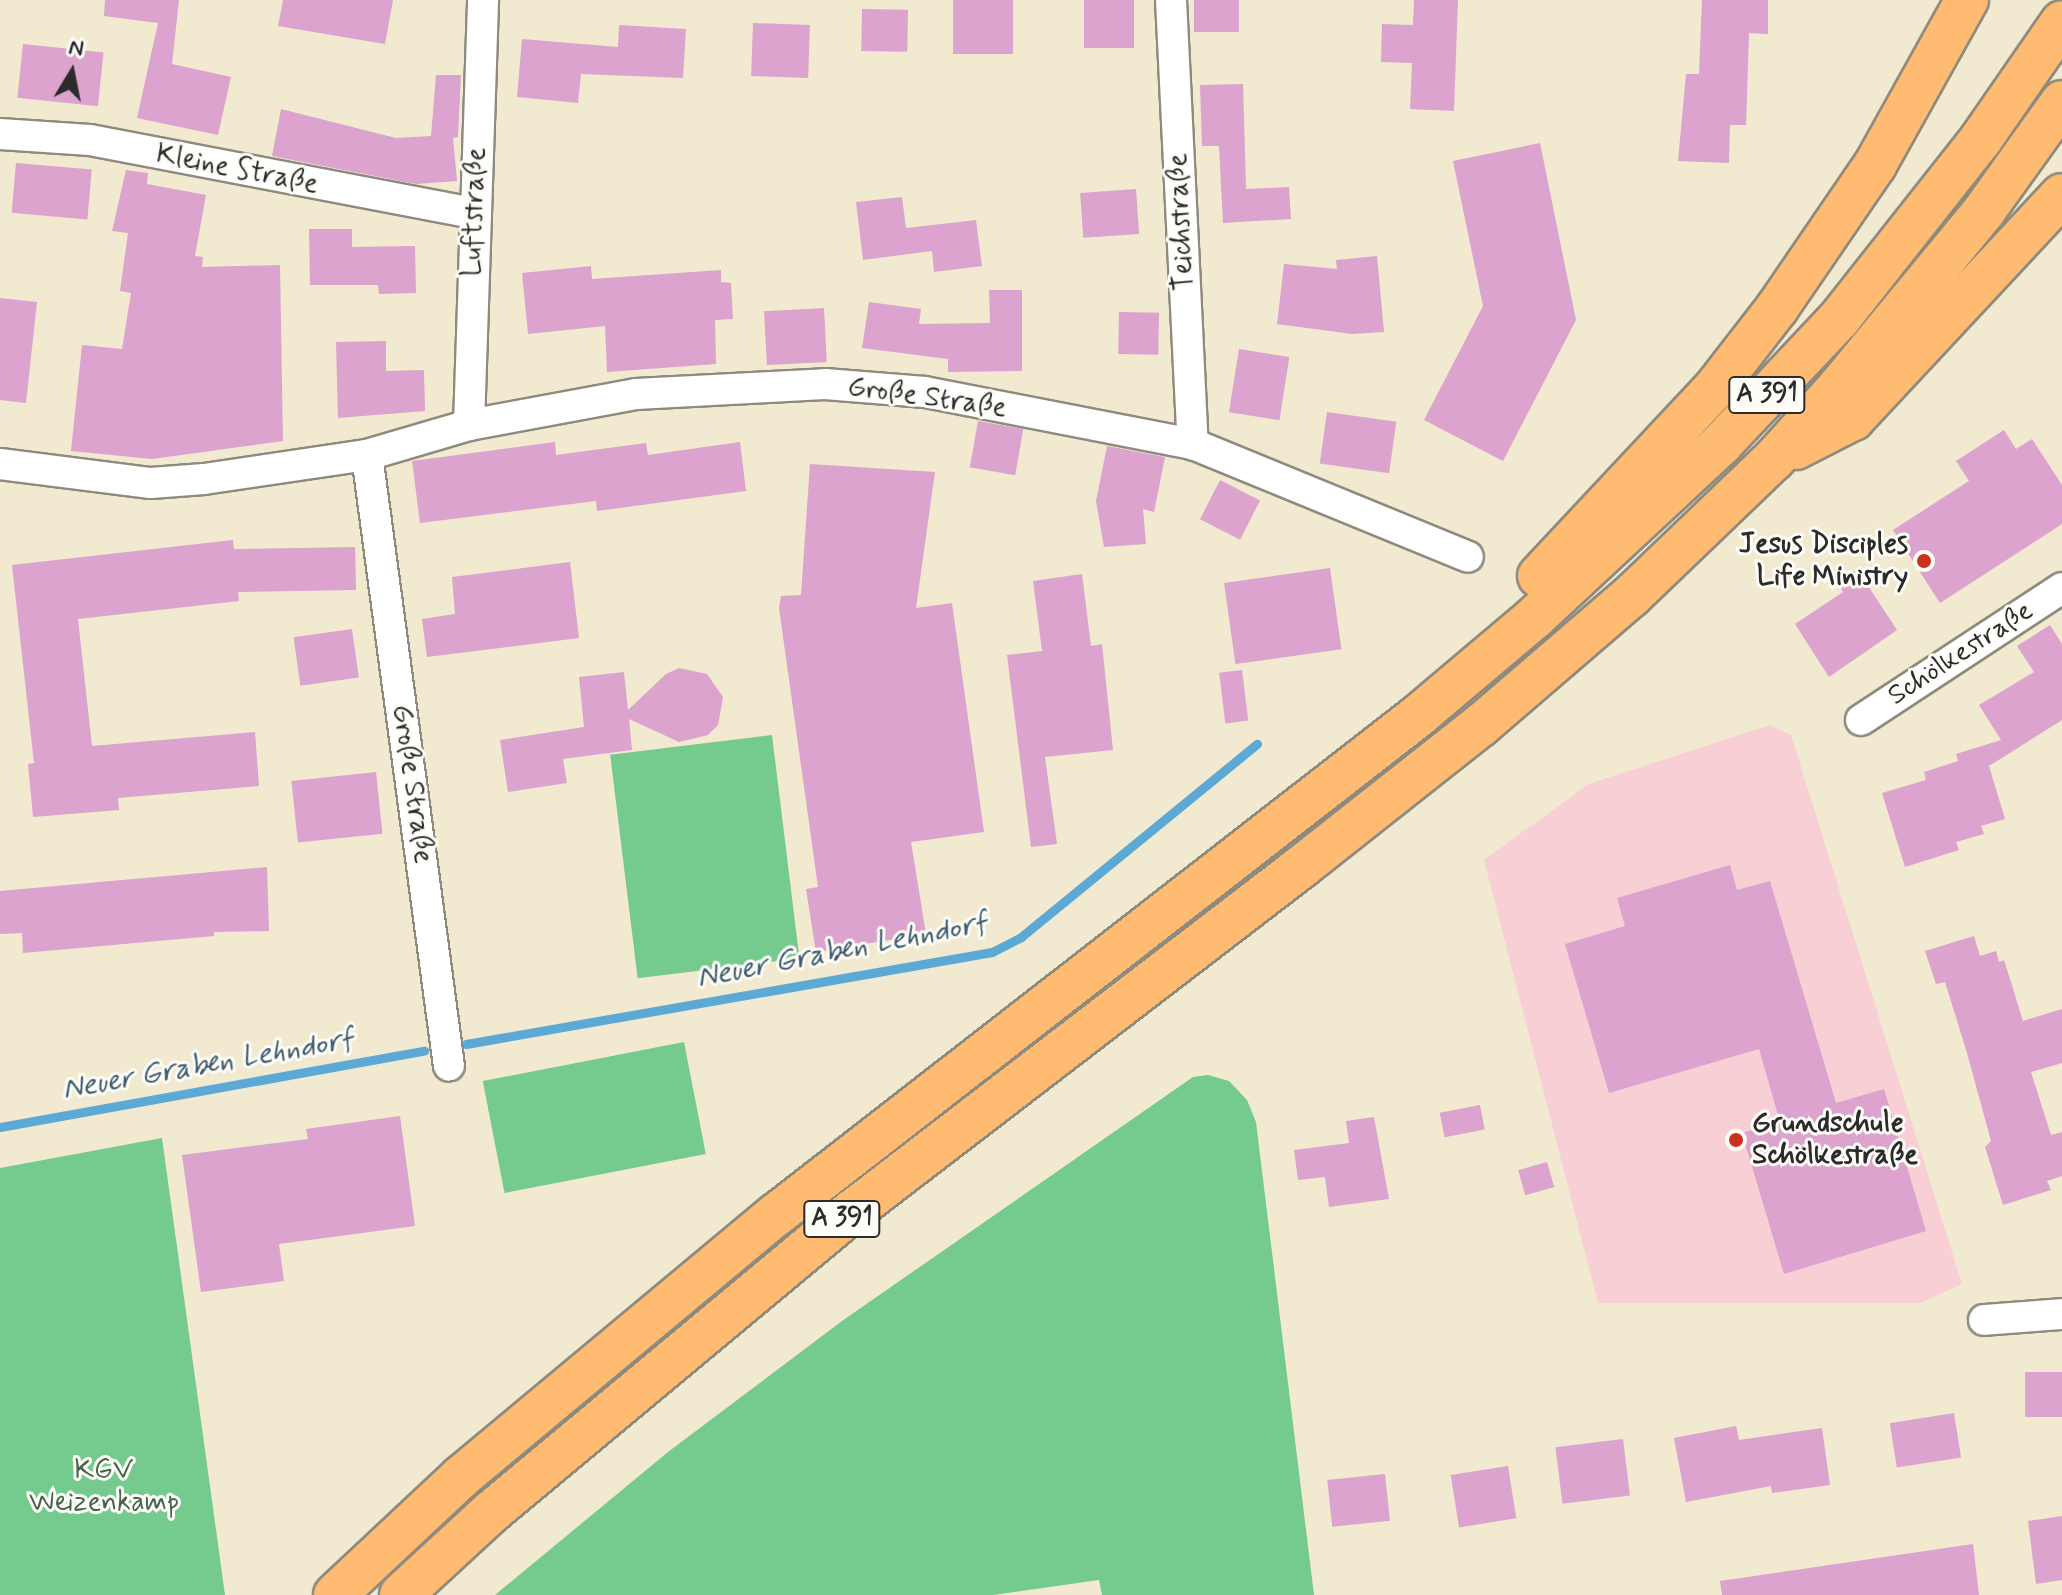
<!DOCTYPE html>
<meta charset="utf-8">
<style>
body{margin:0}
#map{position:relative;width:2062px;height:1595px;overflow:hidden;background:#f1e9d0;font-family:Mynerve,sans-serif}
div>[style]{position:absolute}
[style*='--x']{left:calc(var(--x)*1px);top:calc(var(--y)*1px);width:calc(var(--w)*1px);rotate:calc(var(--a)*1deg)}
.built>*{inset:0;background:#f7cfd4}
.green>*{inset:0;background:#75ca8d;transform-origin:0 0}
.stream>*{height:9px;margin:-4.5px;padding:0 4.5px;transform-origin:4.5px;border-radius:4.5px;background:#5da9d6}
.building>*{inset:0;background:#dba3cd;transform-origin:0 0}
.roads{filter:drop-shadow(2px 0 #8e8a7e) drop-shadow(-2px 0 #8e8a7e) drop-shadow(0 2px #8e8a7e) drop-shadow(0 -2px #8e8a7e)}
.minor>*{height:30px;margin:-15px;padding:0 15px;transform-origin:15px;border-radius:15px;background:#fff}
.highway>*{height:42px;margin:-21px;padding:0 21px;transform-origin:21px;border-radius:21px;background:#ffbb71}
.dots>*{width:22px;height:22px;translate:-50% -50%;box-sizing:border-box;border:4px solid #fdfcf7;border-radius:50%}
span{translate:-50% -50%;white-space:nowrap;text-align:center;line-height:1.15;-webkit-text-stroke:6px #fdfcf7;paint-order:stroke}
.shield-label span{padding:2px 6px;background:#fdfcf7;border:2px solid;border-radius:6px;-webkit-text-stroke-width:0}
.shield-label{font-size:26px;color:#2b2b2b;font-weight:700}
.street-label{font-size:28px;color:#2b2b2b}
.poi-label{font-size:28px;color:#2b2b2b;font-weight:700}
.right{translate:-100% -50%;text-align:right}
.left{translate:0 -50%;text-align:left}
.park-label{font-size:28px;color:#45634d}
.water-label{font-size:30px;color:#3f5d6f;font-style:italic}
.north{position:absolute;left:32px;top:32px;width:80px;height:80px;-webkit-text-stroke:6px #fdfcf7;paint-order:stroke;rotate:10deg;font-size:22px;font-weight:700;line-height:32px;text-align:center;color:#2b2b2b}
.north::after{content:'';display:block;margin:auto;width:28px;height:36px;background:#2b2b2b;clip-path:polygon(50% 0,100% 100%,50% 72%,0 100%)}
</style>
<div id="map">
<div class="built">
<div style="clip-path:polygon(1770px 725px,1791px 735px,1962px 1284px,1920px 1303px,1598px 1303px,1484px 860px,1589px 784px)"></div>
</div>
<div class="green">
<div style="left:772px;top:735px;width:225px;height:163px;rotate:83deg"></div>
<div style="left:684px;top:1042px;width:114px;height:205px;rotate:79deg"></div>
<div style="clip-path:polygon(1208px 1075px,1229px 1081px,1247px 1100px,1256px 1122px,1314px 1595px,1102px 1595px,1099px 1580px,993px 1595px,495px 1595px,668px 1452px,842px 1321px,1193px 1077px)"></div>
<div style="clip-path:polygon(162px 1138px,225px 1595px,0 1595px,0 1168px)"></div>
</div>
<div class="stream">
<div style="--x:466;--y:1044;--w:534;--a:-9.92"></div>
<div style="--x:992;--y:952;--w:33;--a:-27"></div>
<div style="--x:1021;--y:937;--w:305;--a:-39.3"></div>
<div style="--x:0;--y:1127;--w:431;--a:-10.2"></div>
</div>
<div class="building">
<div style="clip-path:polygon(105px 0,179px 0,172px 64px,231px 77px,218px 135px,137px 118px,158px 23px,104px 16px)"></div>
<div style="clip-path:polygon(283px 0,393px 0,385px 44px,278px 26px)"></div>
<div style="left:953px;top:0;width:60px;height:54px"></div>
<div style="left:1084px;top:0;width:50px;height:48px"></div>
<div style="left:1194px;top:0;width:45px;height:32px"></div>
<div style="clip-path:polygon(1414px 0,1458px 0,1454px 111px,1410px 109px,1412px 63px,1381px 62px,1382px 24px,1413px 25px)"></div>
<div style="clip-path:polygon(1702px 0,1768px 0,1768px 34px,1749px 33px,1746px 125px,1730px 125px,1729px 163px,1678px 161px,1686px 74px,1699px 74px)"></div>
<div style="left:862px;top:9px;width:46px;height:42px;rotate:1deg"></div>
<div style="left:753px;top:23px;width:57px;height:53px;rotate:2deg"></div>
<div style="clip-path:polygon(619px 25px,686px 29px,683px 78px,581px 74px,578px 103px,517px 97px,522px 39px,618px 47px)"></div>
<div style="left:23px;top:44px;width:81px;height:54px;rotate:6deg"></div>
<div style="clip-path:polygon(436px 75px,461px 75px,458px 137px,453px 138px,457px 181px,416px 184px,272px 156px,281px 109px,396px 138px,431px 136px)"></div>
<div style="clip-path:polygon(1243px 84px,1246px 189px,1289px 187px,1291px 219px,1223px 223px,1219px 146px,1202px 146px,1200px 85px)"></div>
<div style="clip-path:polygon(1540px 143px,1576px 320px,1503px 461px,1424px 420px,1483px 306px,1453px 161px)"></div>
<div style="left:16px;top:163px;width:76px;height:50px;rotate:5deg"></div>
<div style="clip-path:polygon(126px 170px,148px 173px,147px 184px,206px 195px,195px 256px,203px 257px,202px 267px,280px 265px,283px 441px,152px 459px,71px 451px,82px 345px,122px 349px,131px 293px,120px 291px,128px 233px,112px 231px)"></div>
<div style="left:1136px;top:189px;width:45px;height:56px;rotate:86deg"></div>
<div style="clip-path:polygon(902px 197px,906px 228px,976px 220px,982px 266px,934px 272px,932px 251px,863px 260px,856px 202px)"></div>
<div style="clip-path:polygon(309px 229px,352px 229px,352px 247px,415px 246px,416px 293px,379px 294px,378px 285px,310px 285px)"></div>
<div style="clip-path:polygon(1377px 256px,1384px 332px,1352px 334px,1277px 324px,1284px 264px,1337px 269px,1336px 260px)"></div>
<div style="clip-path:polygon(591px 266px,592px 279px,721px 270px,721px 282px,731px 283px,733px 319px,715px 320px,716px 364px,607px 372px,605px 326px,528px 334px,522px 273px)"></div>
<div style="clip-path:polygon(989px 290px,1022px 290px,1022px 371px,948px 372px,948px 359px,862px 348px,869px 302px,921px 309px,919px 324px,990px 323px)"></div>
<div style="clip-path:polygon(0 298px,37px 302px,26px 403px,0 400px)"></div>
<div style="left:824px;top:308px;width:54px;height:60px;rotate:87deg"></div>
<div style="left:1119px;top:312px;width:40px;height:42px;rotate:1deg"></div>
<div style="clip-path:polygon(386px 341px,386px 371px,424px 370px,425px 411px,338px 418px,336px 342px)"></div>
<div style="left:1239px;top:349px;width:51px;height:64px;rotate:9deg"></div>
<div style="left:1327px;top:412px;width:70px;height:52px;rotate:8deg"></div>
<div style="left:978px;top:421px;width:46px;height:47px;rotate:10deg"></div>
<div style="clip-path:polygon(2004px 430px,2016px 449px,2032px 439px,2062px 485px,2062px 524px,1940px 603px,1893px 530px,1969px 481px,1956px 461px)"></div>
<div style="clip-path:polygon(555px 442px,556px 455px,646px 443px,648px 455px,740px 442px,746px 491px,597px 511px,596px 501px,420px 523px,412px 461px)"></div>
<div style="clip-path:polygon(1107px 446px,1165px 457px,1154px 512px,1143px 509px,1146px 544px,1104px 547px,1096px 501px)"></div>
<div style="clip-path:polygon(810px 464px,935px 472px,916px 608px,952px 603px,984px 832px,911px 842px,926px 934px,816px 952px,806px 889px,818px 887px,779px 608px,781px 596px,801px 595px)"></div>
<div style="left:1220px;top:480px;width:45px;height:44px;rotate:27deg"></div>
<div style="clip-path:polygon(233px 540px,234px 549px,355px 547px,356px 590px,238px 592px,239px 601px,78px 619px,92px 746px,255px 732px,259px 786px,118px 798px,119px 810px,33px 817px,28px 764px,34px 763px,12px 565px)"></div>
<div style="clip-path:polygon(570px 562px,579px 638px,427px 657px,422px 619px,455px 614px,452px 577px)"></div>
<div style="left:1330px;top:568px;width:82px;height:107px;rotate:82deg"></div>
<div style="clip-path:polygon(1857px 569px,1897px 630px,1829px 677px,1795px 624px,1843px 592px,1837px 582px)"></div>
<div style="clip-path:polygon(1082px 574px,1091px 646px,1102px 644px,1113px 750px,1045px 757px,1057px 844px,1031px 847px,1007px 655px,1042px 651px,1033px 581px)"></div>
<div style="clip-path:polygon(2050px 625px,2062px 644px,2062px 720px,1989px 766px,2005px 819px,1981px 826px,1984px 834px,1956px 842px,1959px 850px,1905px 867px,1882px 793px,1926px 780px,1924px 772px,1958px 761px,1956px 754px,2001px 740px,1979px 705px,2034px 672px,2017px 646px)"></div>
<div style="left:352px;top:629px;width:49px;height:59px;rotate:82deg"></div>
<div style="clip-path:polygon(679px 668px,707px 674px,723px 697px,718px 725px,708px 735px,679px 742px,629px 719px,632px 750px,563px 759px,567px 783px,508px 792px,500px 740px,584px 727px,579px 677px,624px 672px,628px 710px,666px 674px)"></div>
<div style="left:1242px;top:670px;width:51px;height:23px;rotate:83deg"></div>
<div style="left:376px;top:772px;width:62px;height:85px;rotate:84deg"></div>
<div style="clip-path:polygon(1730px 865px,1737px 890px,1770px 881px,1836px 1103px,1884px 1089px,1926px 1231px,1784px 1274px,1742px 1133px,1780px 1122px,1759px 1049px,1609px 1093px,1565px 944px,1625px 926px,1617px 898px)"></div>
<div style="clip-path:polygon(267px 867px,269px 931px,214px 932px,214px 936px,23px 953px,22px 933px,0 934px,0 891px)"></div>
<div style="clip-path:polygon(1974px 936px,1980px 956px,1996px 951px,1999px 962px,2004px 960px,2023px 1021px,2062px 1009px,2062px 1063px,2031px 1072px,2051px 1135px,2062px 1132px,2062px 1176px,2047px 1181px,2051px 1190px,2003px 1205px,1985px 1147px,1991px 1141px,1967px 1053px,1945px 982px,1936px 984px,1925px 951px)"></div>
<div style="left:1480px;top:1105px;width:25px;height:41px;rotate:79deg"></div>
<div style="clip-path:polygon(400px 1116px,415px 1226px,279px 1244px,284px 1281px,201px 1292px,182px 1155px,308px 1139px,306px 1129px)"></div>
<div style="clip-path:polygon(1374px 1117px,1389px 1199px,1329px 1207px,1325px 1177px,1298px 1180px,1294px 1150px,1349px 1143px,1346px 1121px)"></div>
<div style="left:1547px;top:1162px;width:26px;height:30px;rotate:74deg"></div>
<div style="left:2062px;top:1372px;width:45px;height:37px;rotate:90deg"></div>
<div style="left:1954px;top:1413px;width:45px;height:65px;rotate:81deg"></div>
<div style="clip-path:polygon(1736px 1426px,1739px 1440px,1822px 1428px,1830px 1485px,1772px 1493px,1771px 1486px,1686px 1502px,1674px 1438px)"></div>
<div style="left:1623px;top:1439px;width:57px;height:68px;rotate:83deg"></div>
<div style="left:1508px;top:1466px;width:53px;height:58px;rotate:81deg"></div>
<div style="left:1385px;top:1474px;width:47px;height:58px;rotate:84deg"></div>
<div style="clip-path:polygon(2062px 1516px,2062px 1580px,2036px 1584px,2028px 1521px)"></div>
<div style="clip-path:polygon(1973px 1544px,1979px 1595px,1722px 1595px,1720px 1581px)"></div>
</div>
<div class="roads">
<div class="minor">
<div style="--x:1171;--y:0;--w:445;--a:87.2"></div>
<div style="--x:0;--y:134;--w:90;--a:3.8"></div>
<div style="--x:90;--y:140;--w:391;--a:10.8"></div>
<div style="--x:469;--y:425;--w:425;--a:-88.1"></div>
<div style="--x:367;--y:455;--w:616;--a:82.36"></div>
<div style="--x:0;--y:464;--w:152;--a:7.2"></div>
<div style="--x:151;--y:483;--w:53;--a:-4.3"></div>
<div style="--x:204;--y:479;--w:165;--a:-8.4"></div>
<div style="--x:367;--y:455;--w:106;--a:-16.4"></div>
<div style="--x:469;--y:425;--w:170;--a:-10.5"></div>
<div style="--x:636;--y:394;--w:189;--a:-3"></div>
<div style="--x:825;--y:384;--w:100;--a:4.6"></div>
<div style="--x:925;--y:392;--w:273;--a:11"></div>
<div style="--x:1193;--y:444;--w:297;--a:22.3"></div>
<div style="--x:1861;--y:720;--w:240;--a:-33.3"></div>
<div style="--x:1984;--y:1320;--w:78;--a:-4.4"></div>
</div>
<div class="highway">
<div style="--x:1796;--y:448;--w:64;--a:-27"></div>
<div style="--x:1853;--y:419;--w:306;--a:-47"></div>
<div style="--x:1539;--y:576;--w:258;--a:-46.9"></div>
<div style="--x:1715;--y:388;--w:101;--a:-52.2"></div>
<div style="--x:1777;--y:308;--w:173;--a:-55.6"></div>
<div style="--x:1875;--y:165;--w:189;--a:-60.9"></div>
<div style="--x:335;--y:1595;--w:173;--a:-43.1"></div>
<div style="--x:461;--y:1477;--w:411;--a:-39.8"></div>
<div style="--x:777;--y:1214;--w:812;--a:-37.84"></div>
<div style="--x:1418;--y:716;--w:153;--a:-40.2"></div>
<div style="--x:1535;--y:617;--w:254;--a:-42.9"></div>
<div style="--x:1721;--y:444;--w:172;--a:-46.7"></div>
<div style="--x:1839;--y:319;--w:229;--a:-51.7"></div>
<div style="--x:1981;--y:139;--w:142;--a:-55.3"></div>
<div style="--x:401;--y:1595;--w:122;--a:-42.7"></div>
<div style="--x:491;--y:1512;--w:472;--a:-39.8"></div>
<div style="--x:854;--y:1210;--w:563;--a:-37.5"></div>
<div style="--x:1301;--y:867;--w:229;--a:-38.3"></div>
<div style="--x:1481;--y:725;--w:198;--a:-40.7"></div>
<div style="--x:1631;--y:596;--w:198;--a:-43.8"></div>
<div style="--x:1774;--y:459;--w:97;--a:-47.9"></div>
<div style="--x:1839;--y:387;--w:228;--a:-50.5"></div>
<div style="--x:1984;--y:211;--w:134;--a:-54.4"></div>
</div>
</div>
<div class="dots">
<div style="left:1924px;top:561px;background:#c8321e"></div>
<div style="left:1736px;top:1140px;background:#c8321e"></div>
</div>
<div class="shield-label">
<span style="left:1767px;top:395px">A 391</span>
<span style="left:842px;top:1219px">A 391</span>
</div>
<div class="street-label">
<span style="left:237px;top:170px;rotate:11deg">Kleine Straße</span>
<span style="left:475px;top:212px;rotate:-88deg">Luftstraße</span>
<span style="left:1182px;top:222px;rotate:-93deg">Teichstraße</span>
<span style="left:927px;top:398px;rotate:8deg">Große Straße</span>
<span style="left:1961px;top:654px;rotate:-33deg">Schölkestraße</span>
<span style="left:412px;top:784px;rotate:82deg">Große Straße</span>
</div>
<div class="poi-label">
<span class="right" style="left:1908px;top:561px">Jesus Disciples<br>Life Ministry</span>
<span class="left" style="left:1752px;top:1140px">Grundschule<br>Schölkestraße</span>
</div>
<div class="park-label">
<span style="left:104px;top:1487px">KGV<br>Weizenkamp</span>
</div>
<div class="water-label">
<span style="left:842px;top:951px;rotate:-11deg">Neuer Graben Lehndorf</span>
<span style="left:208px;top:1065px;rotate:-10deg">Neuer Graben Lehndorf</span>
</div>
<div class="north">N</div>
</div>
